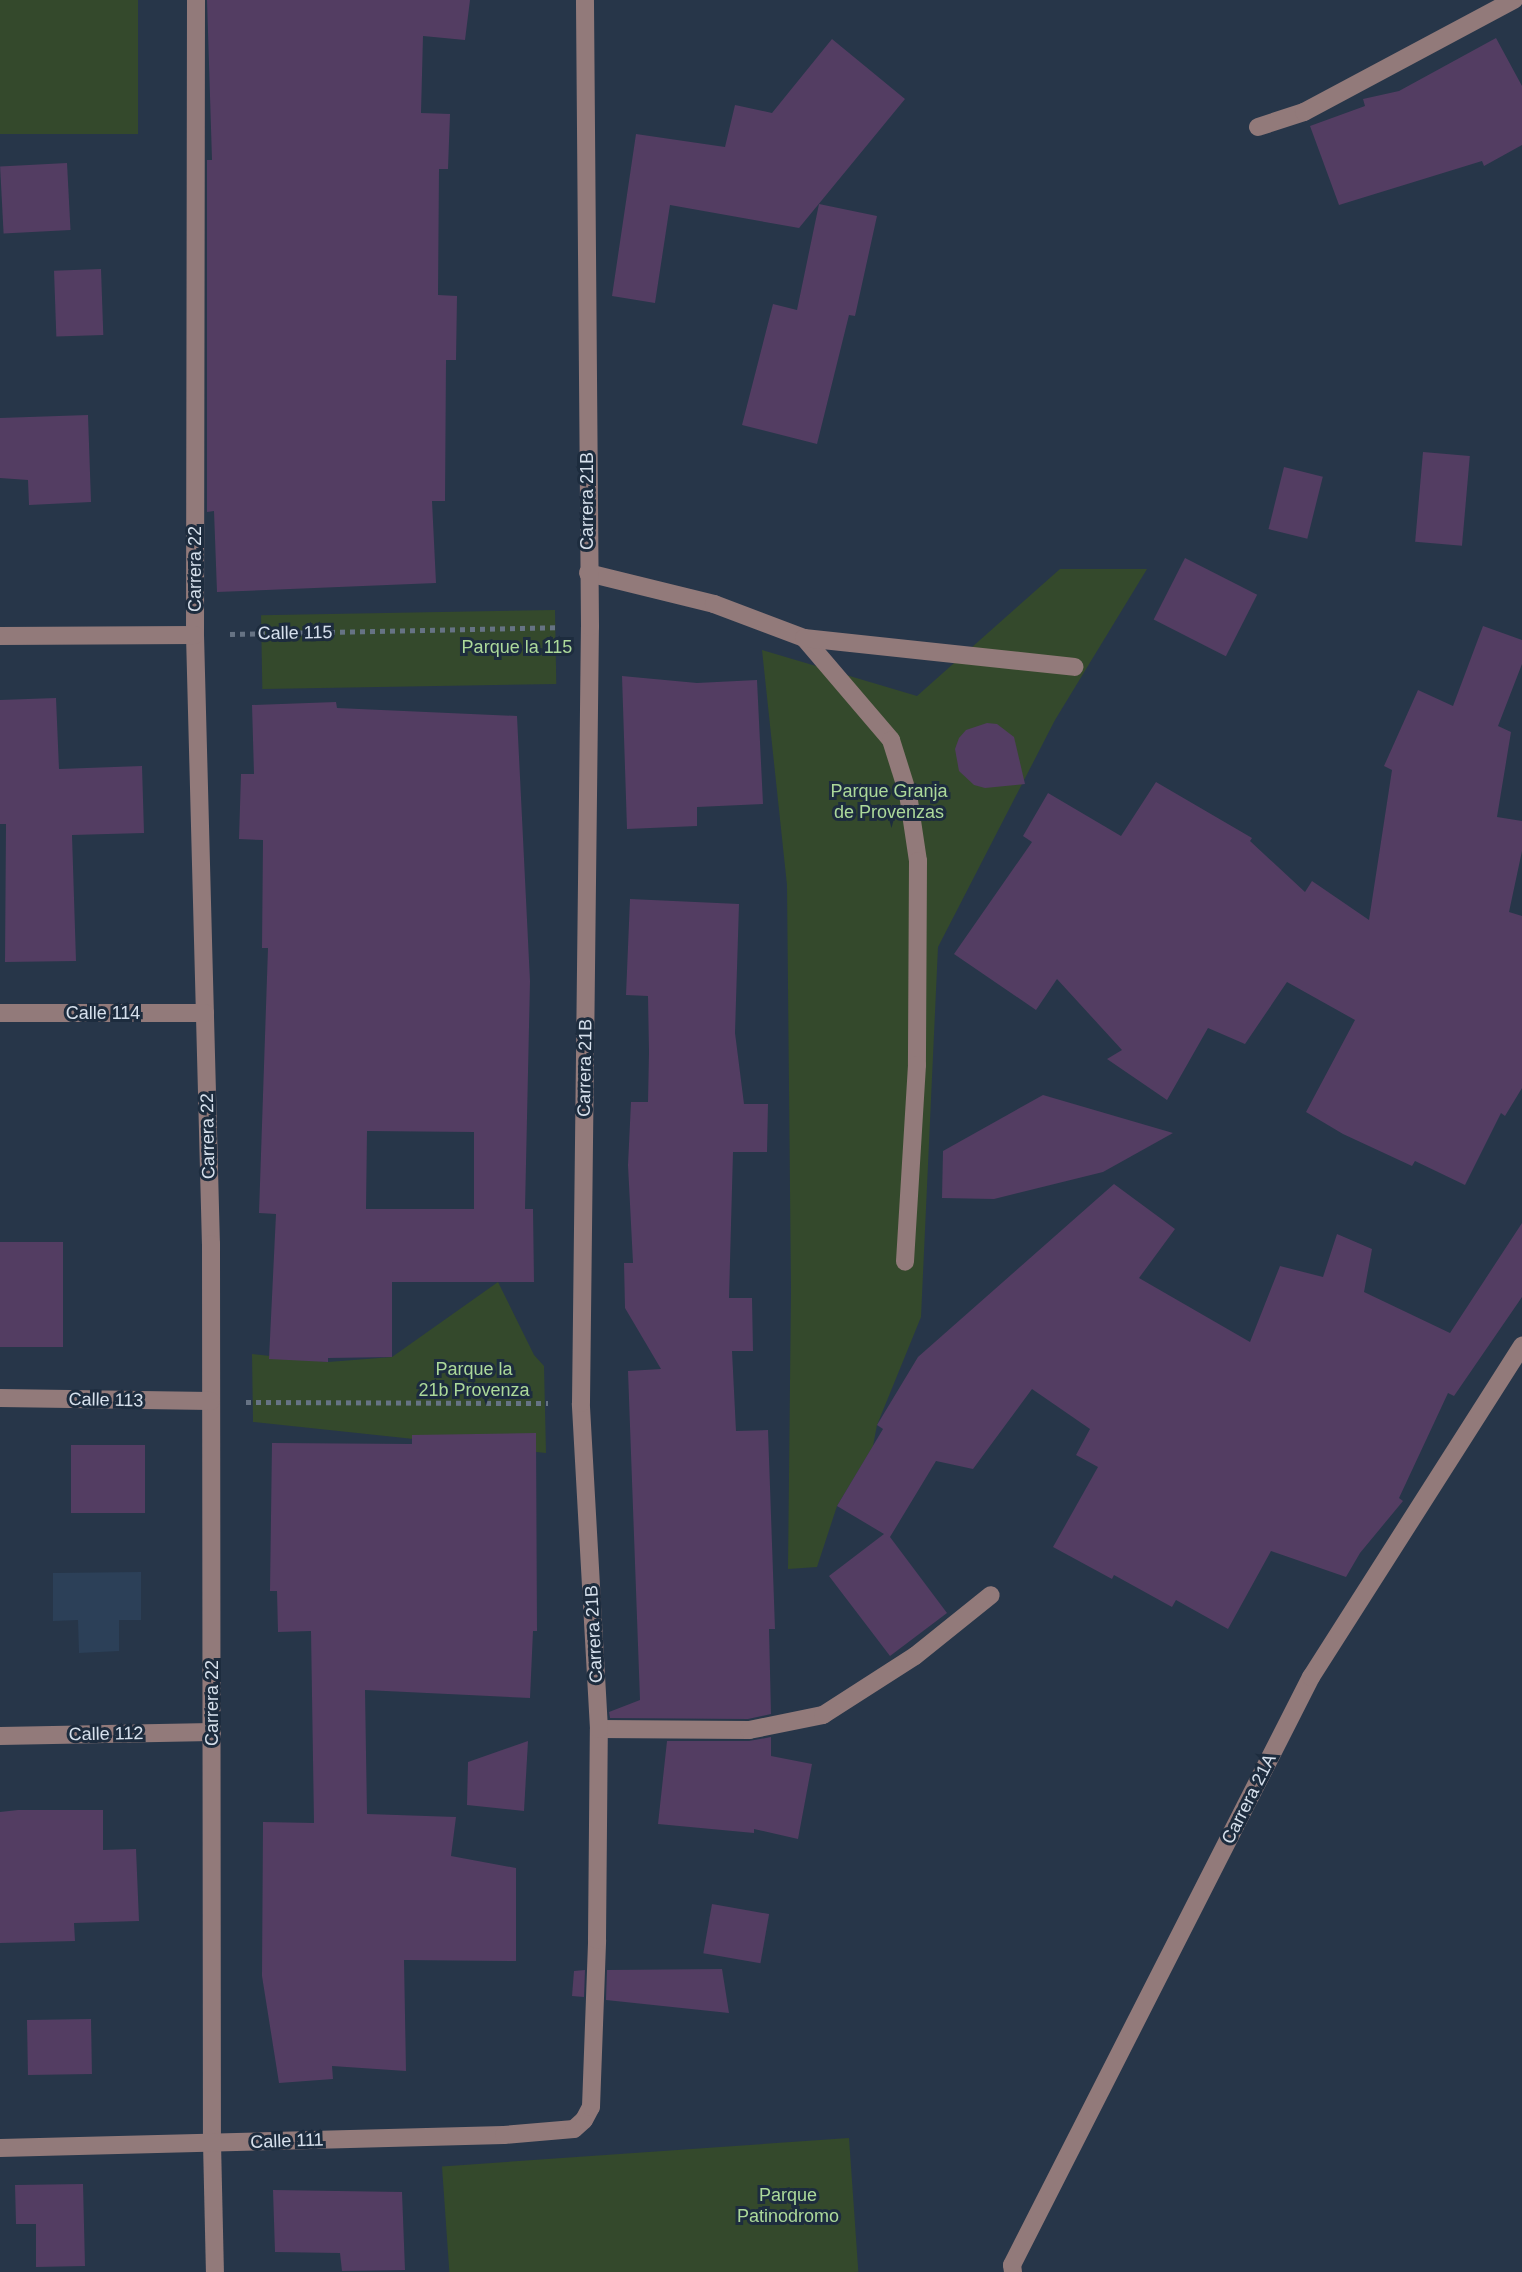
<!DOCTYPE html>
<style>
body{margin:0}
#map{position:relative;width:1522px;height:2272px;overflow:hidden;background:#273649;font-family:Arial,sans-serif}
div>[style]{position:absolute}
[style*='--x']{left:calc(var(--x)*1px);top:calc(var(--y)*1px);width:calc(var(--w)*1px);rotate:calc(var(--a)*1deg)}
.built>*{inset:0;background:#2c4058}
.green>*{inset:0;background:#34492c;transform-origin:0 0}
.building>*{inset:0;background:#533d62;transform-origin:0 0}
.path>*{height:4.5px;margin-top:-2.25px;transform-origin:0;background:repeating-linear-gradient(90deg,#667384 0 5px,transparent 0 10px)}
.minor>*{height:18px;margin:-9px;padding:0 9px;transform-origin:9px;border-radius:9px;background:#927a7a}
span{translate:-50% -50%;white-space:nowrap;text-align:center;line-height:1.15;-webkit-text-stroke:6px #1d2c3e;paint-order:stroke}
.street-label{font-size:18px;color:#d6e0ec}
.park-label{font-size:18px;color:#acd99a}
</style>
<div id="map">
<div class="built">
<div style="clip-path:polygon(141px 1572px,141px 1620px,119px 1620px,119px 1651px,79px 1653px,78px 1620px,53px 1621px,53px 1573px)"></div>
</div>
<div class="green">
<div style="left:0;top:0;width:138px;height:134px"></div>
<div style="clip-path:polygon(1060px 569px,1147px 569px,1055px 720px,938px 947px,921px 1317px,877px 1425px,873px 1446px,837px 1506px,817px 1567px,788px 1569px,791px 1290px,787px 885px,762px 650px,917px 696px)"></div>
<div style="left:555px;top:610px;width:74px;height:294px;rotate:89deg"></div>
<div style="clip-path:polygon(498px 1282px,534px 1355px,544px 1366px,546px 1453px,253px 1422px,252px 1354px,328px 1362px,392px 1357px)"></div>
<div style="left:849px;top:2138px;width:134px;height:408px;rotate:86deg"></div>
</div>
<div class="building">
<div style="clip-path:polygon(207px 0,470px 0,465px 40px,423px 36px,421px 113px,450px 114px,448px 169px,439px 169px,438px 295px,457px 296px,456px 360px,446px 360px,445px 501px,432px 501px,436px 583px,217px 592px,214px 511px,207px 512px,207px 160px,212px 160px)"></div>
<div style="clip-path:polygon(1496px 38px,1522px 86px,1522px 145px,1484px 166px,1482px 161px,1339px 205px,1310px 126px,1365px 106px,1363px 99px,1399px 91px)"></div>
<div style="clip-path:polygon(832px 39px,905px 99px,799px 228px,670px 205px,655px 303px,612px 296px,636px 134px,725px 147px,735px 105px,772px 113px)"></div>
<div style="left:67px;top:163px;width:67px;height:67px;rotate:87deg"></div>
<div style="clip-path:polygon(819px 204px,877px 216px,855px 316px,849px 315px,817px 444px,742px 425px,773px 304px,797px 310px)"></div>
<div style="left:101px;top:269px;width:66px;height:47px;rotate:88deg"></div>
<div style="clip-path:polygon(88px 415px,91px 502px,29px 505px,28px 480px,0 478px,0 418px)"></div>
<div style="left:1423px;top:452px;width:47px;height:90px;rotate:5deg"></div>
<div style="left:1284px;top:467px;width:40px;height:64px;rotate:14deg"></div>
<div style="left:1185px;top:558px;width:81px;height:69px;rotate:27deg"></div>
<div style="clip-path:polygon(1483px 626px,1522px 640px,1522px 664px,1498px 726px,1511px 732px,1497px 817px,1522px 821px,1522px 851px,1509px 912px,1522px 916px,1522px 1088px,1505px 1116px,1501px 1113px,1465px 1185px,1415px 1161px,1412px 1166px,1343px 1134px,1306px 1112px,1355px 1020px,1287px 982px,1245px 1044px,1208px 1028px,1167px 1100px,1107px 1059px,1122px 1050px,1057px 979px,1036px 1010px,954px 954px,1032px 842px,1023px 836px,1048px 793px,1121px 836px,1156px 782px,1252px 838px,1250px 841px,1305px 892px,1312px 881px,1369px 920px,1392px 770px,1384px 766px,1418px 690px,1453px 706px)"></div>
<div style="clip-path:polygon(622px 676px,697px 683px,757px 680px,763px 804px,697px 807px,697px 826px,627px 829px)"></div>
<div style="clip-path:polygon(56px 698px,59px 769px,142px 766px,144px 833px,72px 835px,76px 961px,5px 962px,6px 824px,0 824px,0 700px)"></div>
<div style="clip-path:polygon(evenodd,336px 702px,337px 708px,517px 716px,530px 981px,525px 1209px,533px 1209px,534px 1282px,392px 1282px,392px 1357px,328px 1358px,328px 1362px,269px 1359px,276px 1214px,259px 1213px,268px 948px,262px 948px,263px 840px,239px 839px,241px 774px,254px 774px,252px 705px,336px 702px,367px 1131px,474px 1132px,474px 1209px,366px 1209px,367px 1131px)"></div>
<div style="clip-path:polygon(987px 723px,997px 724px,1014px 737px,1025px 784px,985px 788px,974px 785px,959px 771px,955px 749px,959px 738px,966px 730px)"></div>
<div style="clip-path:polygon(630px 899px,739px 904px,735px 1033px,744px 1104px,768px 1104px,767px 1152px,733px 1152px,729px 1298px,752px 1298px,753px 1351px,732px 1351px,736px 1431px,768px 1430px,775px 1629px,769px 1629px,771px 1714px,748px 1719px,610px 1718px,609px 1712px,640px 1700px,628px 1371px,661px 1369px,625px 1308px,624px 1263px,633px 1263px,628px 1165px,631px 1102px,648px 1102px,649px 1052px,648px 996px,626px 995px)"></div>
<div style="clip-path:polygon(1043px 1095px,1173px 1133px,1103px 1172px,994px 1199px,942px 1198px,943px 1151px)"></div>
<div style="clip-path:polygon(1114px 1184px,1175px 1229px,1139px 1278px,1250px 1342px,1280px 1266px,1323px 1277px,1337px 1234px,1372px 1249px,1364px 1292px,1450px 1333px,1522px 1223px,1522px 1297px,1454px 1396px,1448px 1393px,1399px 1498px,1403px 1501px,1360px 1553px,1346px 1577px,1271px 1551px,1228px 1629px,1176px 1600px,1172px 1607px,1114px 1575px,1112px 1579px,1053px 1547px,1098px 1467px,1076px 1455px,1090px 1429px,1032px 1389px,973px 1469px,936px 1461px,890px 1537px,947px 1613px,890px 1656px,829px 1576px,884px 1534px,837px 1506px,883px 1429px,877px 1425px,918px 1357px)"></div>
<div style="left:0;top:1242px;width:63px;height:105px"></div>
<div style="clip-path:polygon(536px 1433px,537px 1631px,533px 1631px,530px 1698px,365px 1690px,367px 1814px,456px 1817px,451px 1856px,516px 1868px,516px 1961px,404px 1960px,406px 2071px,332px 2066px,333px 2079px,279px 2083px,262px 1976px,263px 1822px,314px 1823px,311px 1631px,278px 1632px,277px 1591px,270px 1591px,272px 1443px,412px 1444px,412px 1435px)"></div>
<div style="left:145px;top:1445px;width:68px;height:74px;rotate:90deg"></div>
<div style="clip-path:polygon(771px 1737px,771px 1756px,812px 1764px,798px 1839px,754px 1829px,754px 1833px,658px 1824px,667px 1741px,749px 1741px)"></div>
<div style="clip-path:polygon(528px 1741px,524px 1811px,467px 1805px,468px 1762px)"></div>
<div style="clip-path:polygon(18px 1810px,103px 1810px,103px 1850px,136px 1849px,139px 1921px,74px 1923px,75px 1941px,0 1943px,0 1812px)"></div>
<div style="left:712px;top:1904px;width:58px;height:50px;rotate:10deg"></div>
<div style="clip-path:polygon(722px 1969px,729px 2013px,606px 2000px,607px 1970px)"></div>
<div style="clip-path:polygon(585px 1970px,584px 1997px,572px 1996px,574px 1971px)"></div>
<div style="left:91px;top:2019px;width:55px;height:64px;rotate:89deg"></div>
<div style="clip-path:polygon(83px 2184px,85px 2266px,36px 2267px,36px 2224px,16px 2224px,15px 2185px)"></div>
<div style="clip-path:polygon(273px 2190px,402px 2192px,405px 2270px,342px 2271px,340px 2253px,275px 2252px)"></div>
</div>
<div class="path">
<div style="--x:230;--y:634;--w:327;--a:-1.2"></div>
<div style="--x:246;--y:1402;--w:302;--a:0.2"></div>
</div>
<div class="minor">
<div style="--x:196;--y:0;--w:635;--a:90.09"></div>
<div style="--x:195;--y:635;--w:609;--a:88.5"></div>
<div style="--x:211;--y:1244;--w:899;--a:89.94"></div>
<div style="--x:212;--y:2143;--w:129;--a:88.7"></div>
<div style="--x:1258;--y:127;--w:48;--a:-18.1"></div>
<div style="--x:1304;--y:112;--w:238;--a:-28.1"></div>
<div style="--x:588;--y:573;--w:130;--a:13.8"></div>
<div style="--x:714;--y:604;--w:96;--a:20.7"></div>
<div style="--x:804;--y:638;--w:134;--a:49.5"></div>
<div style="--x:891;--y:740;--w:57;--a:72.5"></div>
<div style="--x:908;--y:794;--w:68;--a:81.5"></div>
<div style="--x:918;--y:861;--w:204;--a:90.3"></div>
<div style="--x:917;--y:1065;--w:197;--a:93.5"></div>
<div style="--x:0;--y:636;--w:195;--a:-0.3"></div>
<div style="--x:804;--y:638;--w:272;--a:6.1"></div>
<div style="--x:0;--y:1013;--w:205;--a:0"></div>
<div style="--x:0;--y:1398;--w:211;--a:0.8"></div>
<div style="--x:599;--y:1729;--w:150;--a:0.4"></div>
<div style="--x:749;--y:1730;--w:76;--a:-11.5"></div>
<div style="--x:823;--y:1715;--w:109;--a:-32.7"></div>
<div style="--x:915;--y:1656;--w:97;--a:-38.8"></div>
<div style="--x:0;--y:1736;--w:212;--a:-1.1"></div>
<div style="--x:0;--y:2148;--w:504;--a:-1.48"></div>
<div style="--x:504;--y:2135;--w:70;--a:-4.9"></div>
<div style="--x:574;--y:2129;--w:13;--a:-42"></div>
<div style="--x:584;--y:2120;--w:15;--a:-62"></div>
<div style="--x:591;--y:2107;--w:167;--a:-87.9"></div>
<div style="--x:597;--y:1940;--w:211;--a:-89.5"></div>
<div style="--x:599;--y:1729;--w:326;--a:-93.2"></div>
<div style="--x:581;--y:1403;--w:776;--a:-89.34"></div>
<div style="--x:590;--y:627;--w:627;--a:-90.46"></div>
<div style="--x:1013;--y:2272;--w:7;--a:-98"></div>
<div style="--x:1012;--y:2265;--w:660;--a:-63.05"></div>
<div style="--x:1311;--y:1677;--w:393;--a:-57.5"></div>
</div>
<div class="street-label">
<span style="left:587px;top:501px;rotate:-90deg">Carrera 21B</span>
<span style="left:195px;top:569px;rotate:-90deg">Carrera 22</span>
<span style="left:295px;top:633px;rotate:-1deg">Calle 115</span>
<span style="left:103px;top:1013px">Calle 114</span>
<span style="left:585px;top:1068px;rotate:-89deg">Carrera 21B</span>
<span style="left:208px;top:1136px;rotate:-91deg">Carrera 22</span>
<span style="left:106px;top:1400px;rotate:1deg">Calle 113</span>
<span style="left:594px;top:1634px;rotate:-93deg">Carrera 21B</span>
<span style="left:212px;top:1703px;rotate:-90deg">Carrera 22</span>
<span style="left:106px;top:1734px;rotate:-1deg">Calle 112</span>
<span style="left:1249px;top:1799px;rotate:-63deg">Carrera 21A</span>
<span style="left:287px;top:2141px;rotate:-2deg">Calle 111</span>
</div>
<div class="park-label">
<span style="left:517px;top:647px">Parque la 115</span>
<span style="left:889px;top:802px">Parque Granja<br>de Provenzas</span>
<span style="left:474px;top:1380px">Parque la<br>21b Provenza</span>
<span style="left:788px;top:2206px">Parque<br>Patinodromo</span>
</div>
</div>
